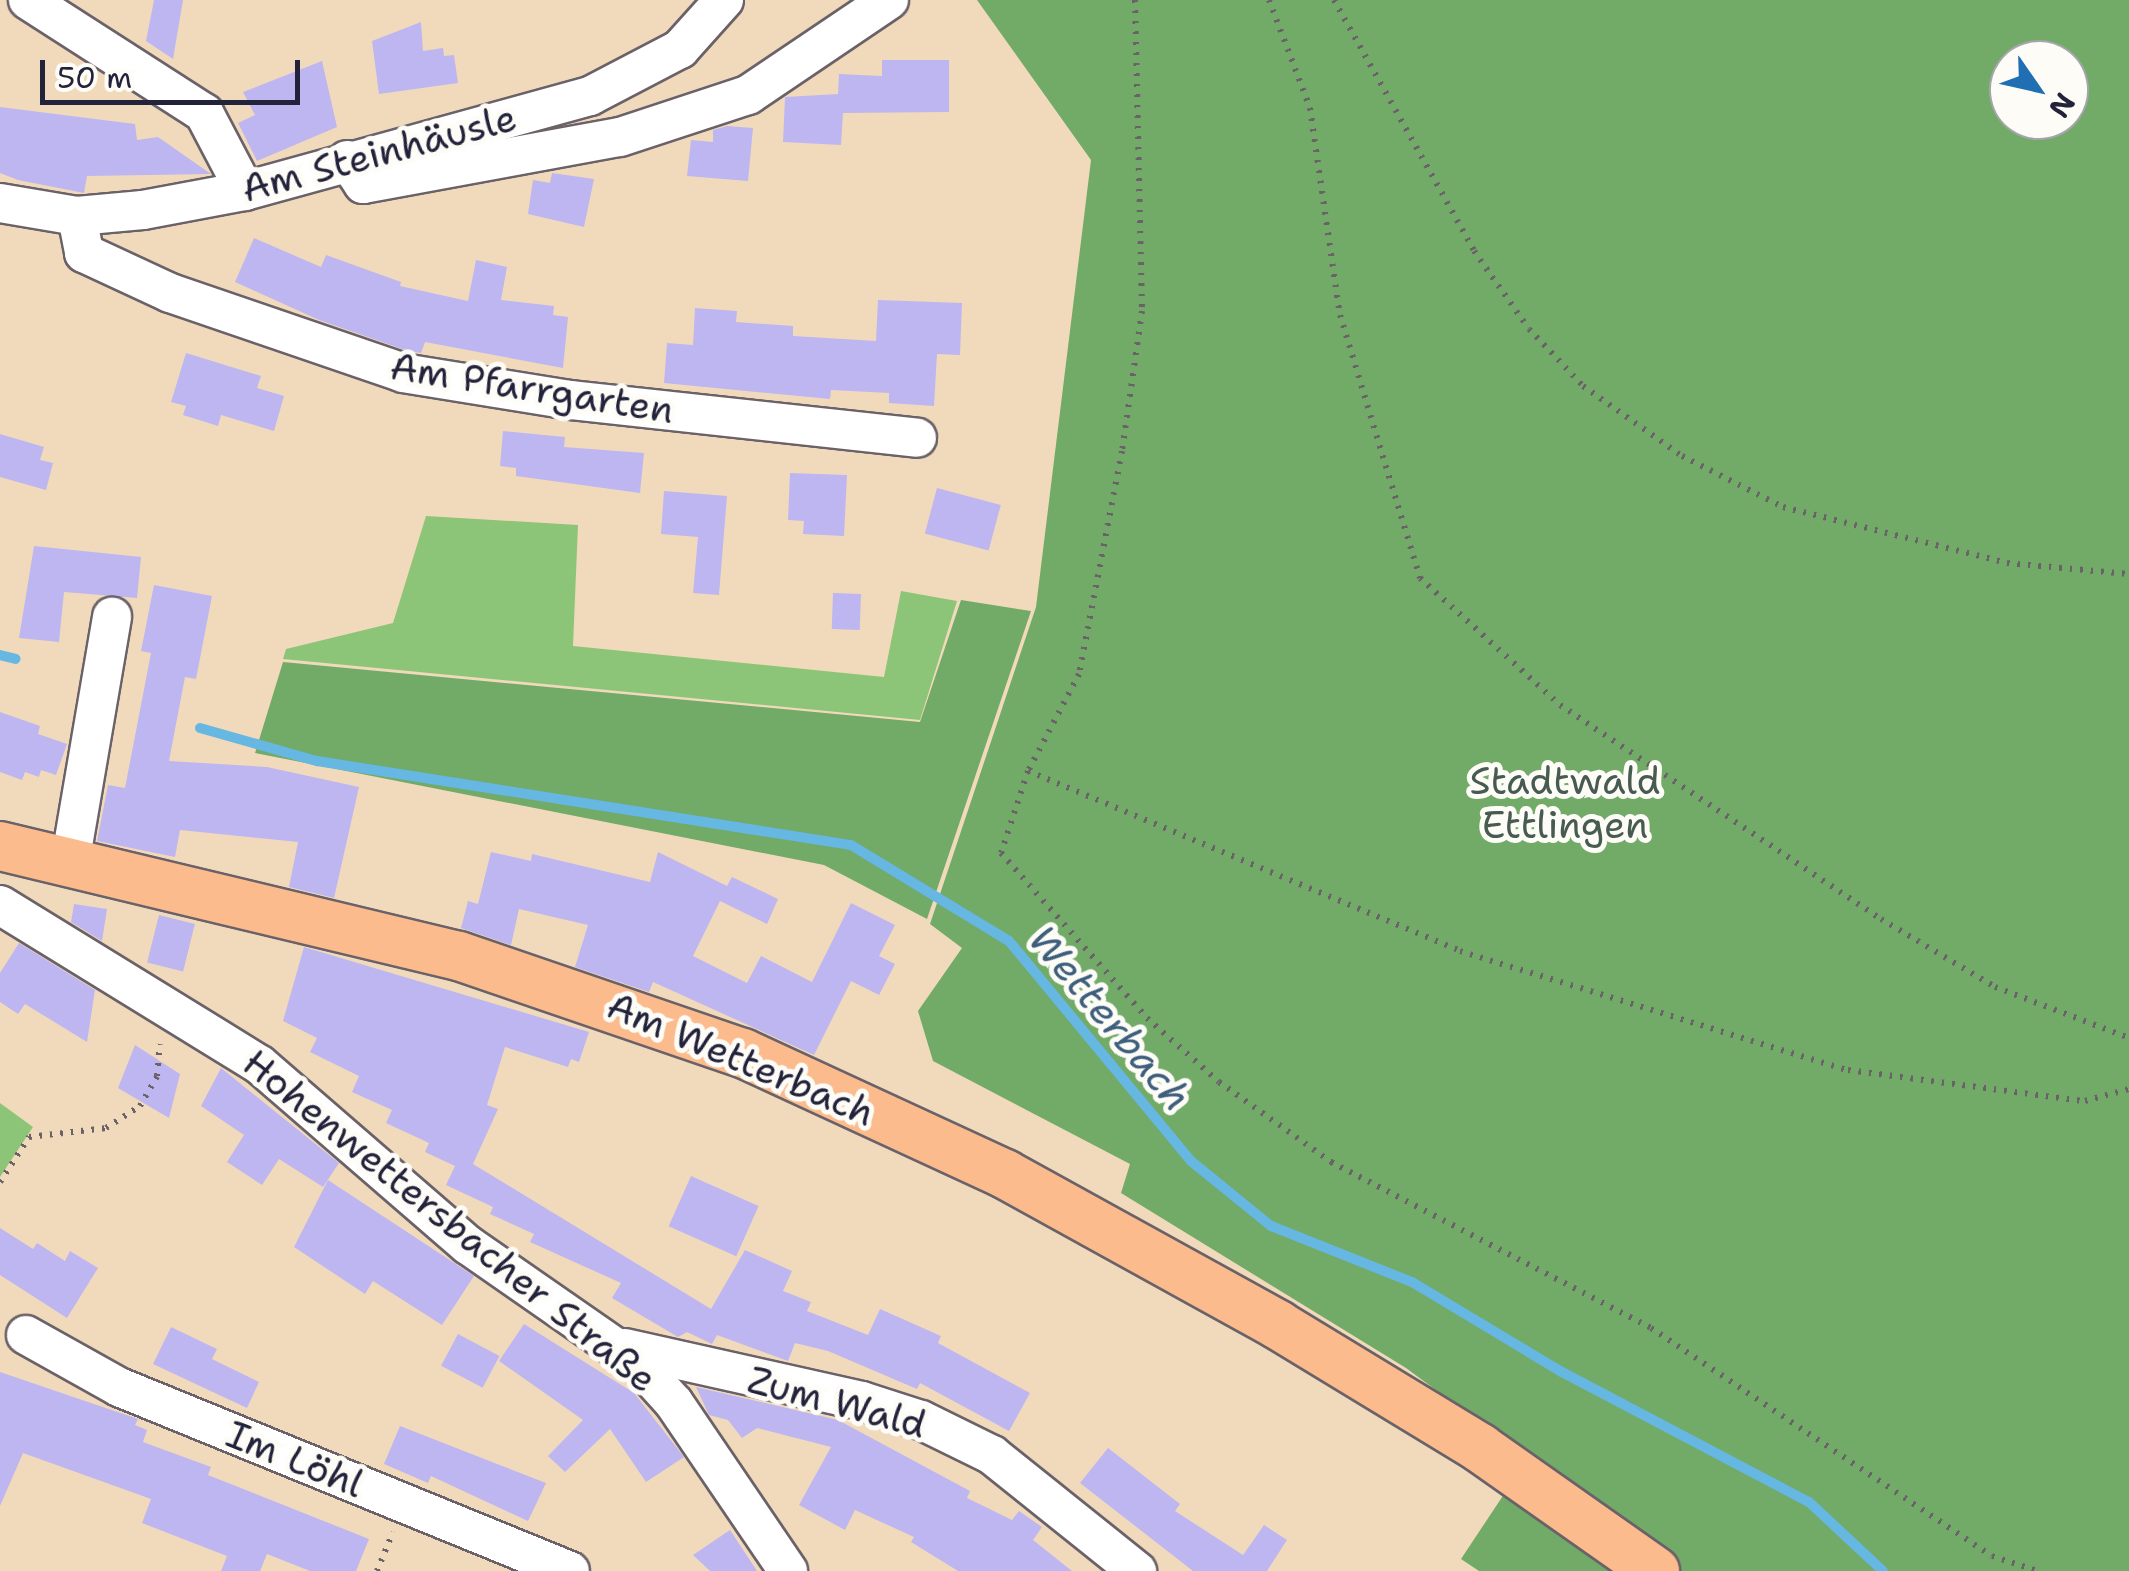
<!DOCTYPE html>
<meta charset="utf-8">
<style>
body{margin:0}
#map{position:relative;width:2129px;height:1571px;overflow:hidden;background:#f1dabb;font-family:"Shantell Sans",sans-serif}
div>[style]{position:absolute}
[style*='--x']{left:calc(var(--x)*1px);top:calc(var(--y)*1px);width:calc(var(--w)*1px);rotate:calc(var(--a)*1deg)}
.green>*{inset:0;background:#8dc578}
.forest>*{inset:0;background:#72aa68}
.stream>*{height:10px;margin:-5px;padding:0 5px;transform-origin:5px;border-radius:5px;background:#66b7e1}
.building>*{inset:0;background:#beb6f0;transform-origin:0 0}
.path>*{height:6px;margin-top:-3px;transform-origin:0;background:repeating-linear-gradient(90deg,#6a6268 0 2.5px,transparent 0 10.5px)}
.roads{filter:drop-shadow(2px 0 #6a6268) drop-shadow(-2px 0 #6a6268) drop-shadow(0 2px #6a6268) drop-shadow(0 -2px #6a6268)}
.minor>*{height:38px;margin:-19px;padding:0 19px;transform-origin:19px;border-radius:19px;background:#fff}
.major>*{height:48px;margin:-24px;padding:0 24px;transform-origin:24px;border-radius:24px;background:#fbbb8c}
span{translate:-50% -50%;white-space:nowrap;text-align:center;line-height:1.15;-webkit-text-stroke:10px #fdfcf7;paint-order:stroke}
.street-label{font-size:38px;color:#22223b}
.park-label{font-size:38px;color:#475b50}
.water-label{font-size:40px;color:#3d5e7d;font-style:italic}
.north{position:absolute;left:1989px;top:40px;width:100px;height:100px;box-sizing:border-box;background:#fdfcf7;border:2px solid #a5a5ac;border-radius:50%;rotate:124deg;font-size:28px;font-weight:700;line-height:40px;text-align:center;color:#22223b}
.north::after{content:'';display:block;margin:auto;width:35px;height:45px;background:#1f6fb2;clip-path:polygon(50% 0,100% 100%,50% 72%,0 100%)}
.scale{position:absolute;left:40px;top:60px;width:260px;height:45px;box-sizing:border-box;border:5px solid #22223b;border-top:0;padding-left:12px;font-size:30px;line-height:35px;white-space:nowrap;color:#22223b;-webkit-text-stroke:8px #fdfcf7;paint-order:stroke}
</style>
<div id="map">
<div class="green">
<div style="clip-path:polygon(426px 516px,578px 525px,573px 646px,884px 677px,901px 591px,957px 601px,920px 720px,283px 659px,286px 649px,393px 623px)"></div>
<div style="clip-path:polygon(0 1103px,33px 1127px,0 1177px)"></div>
</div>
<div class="forest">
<div style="clip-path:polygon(evenodd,977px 0,2129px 0,2129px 1571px,1479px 1571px,1461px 1559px,1528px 1458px,1406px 1368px,1121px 1193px,1130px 1164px,933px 1061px,918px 1011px,962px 948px,930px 924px,1036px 607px,1091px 160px,977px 0,2009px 60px,2069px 60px,2069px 120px,2009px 120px,2009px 60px)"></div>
<div style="clip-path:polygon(961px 600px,1031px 611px,927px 919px,824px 865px,255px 753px,283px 662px,920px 722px)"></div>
</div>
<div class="stream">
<div style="--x:0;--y:655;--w:16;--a:14"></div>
<div style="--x:200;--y:728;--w:122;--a:15.8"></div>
<div style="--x:317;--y:761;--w:541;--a:8.94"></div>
<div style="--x:851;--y:845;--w:185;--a:31.3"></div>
<div style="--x:1009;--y:941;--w:286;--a:50.4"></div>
<div style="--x:1191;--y:1161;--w:103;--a:39.1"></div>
<div style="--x:1271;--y:1226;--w:152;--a:21.7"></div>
<div style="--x:1412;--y:1282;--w:175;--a:31"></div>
<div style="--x:1562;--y:1372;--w:279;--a:27.8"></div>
<div style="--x:1809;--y:1502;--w:101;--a:43"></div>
</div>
<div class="building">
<div style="clip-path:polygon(154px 0,183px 0,173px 59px,146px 41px)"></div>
<div style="clip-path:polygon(421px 22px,423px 51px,443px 48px,444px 56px,454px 55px,458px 83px,379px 94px,372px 41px)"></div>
<div style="clip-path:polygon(882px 60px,949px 60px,949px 112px,843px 113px,841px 145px,783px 142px,785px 97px,838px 94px,839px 74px,882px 76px)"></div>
<div style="clip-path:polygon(322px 61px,337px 127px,257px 161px,238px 123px,255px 115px,243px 92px)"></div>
<div style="clip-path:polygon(0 107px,135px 124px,137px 140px,158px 137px,211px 174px,87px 176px,84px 193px,18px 180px,0 173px)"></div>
<div style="clip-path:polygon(727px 126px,753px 128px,748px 181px,687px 176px,691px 140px,713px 142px,713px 130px)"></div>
<div style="clip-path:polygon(552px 173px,594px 179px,584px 227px,528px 214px,533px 180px,550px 183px)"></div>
<div style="clip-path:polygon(254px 238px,321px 267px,326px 255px,401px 282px,400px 286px,468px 301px,476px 260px,507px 267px,501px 300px,554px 306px,553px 315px,568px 317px,563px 368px,425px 342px,421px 353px,408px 351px,319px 320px,235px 282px)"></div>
<div style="clip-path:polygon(878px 300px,962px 303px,960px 355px,937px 354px,934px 406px,889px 403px,889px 393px,831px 390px,830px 399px,664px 383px,667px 343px,693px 345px,695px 308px,737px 311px,736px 322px,793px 326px,793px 336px,876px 341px)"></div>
<div style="clip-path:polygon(186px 353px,261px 376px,257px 388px,284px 396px,274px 431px,221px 415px,218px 426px,183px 415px,186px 406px,171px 402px)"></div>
<div style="clip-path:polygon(503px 431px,565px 437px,564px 447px,644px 453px,640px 493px,516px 476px,516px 468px,500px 466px)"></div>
<div style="clip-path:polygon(0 434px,44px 447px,40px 460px,53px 463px,46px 490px,0 477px)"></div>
<div style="clip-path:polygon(790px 473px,847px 475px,844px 536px,803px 534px,804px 521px,788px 520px)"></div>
<div style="left:937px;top:488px;width:66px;height:47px;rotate:15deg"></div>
<div style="clip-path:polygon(664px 491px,727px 496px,719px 595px,693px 593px,698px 537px,661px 534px)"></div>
<div style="clip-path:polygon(34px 546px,141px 557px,137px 598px,64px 592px,59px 642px,19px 638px)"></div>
<div style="clip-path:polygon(154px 585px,212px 596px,196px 679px,185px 677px,169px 761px,267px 767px,359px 787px,334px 898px,289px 887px,298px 842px,180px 830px,175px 857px,97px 841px,108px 785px,125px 788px,151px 653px,141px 651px)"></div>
<div style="left:833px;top:593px;width:28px;height:36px;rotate:2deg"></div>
<div style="clip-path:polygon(0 712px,40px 726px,38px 734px,67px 744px,56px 775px,41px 770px,39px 777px,25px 772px,22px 780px,0 772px)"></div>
<div style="clip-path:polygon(491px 852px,531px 861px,532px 854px,650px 882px,658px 852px,727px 886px,732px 877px,778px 899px,767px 924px,720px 901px,693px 956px,747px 983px,761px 956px,812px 982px,851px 903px,895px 925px,879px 956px,895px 964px,879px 995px,851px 981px,814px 1055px,653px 982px,649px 992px,575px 967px,588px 925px,519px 909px,511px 945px,461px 928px,468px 901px,478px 904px)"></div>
<div style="clip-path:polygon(74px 904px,107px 909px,102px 941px,71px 922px)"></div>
<div style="left:159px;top:915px;width:37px;height:49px;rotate:14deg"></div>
<div style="clip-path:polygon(19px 943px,95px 990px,87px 1042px,25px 1004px,18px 1014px,0 1002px,0 973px)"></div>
<div style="clip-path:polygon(304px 947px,589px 1032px,579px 1062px,571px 1059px,568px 1067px,505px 1047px,487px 1105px,498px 1109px,473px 1164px,711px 1309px,745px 1250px,792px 1271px,783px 1291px,811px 1302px,807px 1311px,868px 1335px,880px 1309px,941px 1336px,938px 1343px,1030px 1393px,1009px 1431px,920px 1383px,917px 1389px,828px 1351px,795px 1343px,788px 1361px,717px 1335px,712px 1344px,687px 1332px,678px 1337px,612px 1298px,621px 1283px,530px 1242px,534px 1234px,490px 1214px,493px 1207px,446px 1185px,455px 1166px,425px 1152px,429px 1143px,386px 1123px,392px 1110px,352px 1092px,359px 1076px,310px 1052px,317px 1038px,283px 1021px)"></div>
<div style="clip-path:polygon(135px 1045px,180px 1074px,169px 1118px,118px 1088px)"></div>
<div style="clip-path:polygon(221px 1068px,339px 1163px,323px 1187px,279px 1159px,262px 1185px,227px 1162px,244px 1135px,201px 1106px)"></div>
<div style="left:691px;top:1176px;width:74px;height:55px;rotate:24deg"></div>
<div style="clip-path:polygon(328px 1180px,474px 1276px,442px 1325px,373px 1281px,365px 1294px,294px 1247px)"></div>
<div style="clip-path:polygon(0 1228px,33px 1249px,37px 1243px,65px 1261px,70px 1251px,98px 1268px,67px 1318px,0 1275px)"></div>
<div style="clip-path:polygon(524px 1324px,634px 1393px,684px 1457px,646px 1482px,610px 1429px,565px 1472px,548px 1456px,583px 1420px,499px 1361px)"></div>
<div style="clip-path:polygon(171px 1327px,217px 1349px,212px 1359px,259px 1382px,247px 1408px,153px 1364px)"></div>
<div style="left:458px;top:1334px;width:47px;height:36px;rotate:28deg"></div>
<div style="clip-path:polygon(0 1372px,138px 1419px,135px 1425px,147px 1430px,143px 1442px,211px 1467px,208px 1475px,369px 1539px,356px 1571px,310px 1571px,267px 1554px,260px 1571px,221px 1571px,227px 1556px,142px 1523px,151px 1499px,23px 1453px,0 1506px)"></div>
<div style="clip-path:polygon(696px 1387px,838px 1420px,970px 1491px,967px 1498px,1012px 1520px,1019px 1511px,1042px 1527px,1033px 1540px,1072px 1571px,958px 1571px,911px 1542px,914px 1537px,855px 1510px,845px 1530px,799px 1505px,831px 1447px,757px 1428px,742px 1438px,728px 1420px,709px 1415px)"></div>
<div style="clip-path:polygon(400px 1426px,546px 1483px,528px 1521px,431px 1476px,428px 1483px,384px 1464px)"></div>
<div style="clip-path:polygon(1108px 1448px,1180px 1504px,1175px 1511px,1243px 1555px,1264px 1525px,1287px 1540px,1267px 1571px,1193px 1571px,1080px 1483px)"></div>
<div style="clip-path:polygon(730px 1530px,757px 1571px,710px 1571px,693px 1555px)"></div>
</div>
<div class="path">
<div style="--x:1135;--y:0;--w:311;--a:88.7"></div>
<div style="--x:1142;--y:311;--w:141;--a:98.1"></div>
<div style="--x:1122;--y:451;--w:227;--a:100.9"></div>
<div style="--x:1079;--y:674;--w:110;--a:117.7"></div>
<div style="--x:1028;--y:771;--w:86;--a:108.2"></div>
<div style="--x:1001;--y:853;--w:220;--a:48.5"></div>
<div style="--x:1147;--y:1018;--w:96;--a:41.6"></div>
<div style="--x:1219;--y:1082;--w:138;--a:35.5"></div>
<div style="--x:1331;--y:1162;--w:360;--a:27.4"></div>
<div style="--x:1651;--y:1328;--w:410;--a:33.8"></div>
<div style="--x:1992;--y:1556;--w:48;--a:18.1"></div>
<div style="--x:1269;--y:0;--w:116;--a:69.2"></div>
<div style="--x:1310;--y:108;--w:209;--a:81.8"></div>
<div style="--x:1340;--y:315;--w:275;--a:73.1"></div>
<div style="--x:1420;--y:578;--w:189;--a:42.2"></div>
<div style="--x:1560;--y:705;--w:386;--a:33.7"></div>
<div style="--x:1881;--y:919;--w:133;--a:30.8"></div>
<div style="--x:1995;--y:987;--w:143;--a:20.8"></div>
<div style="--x:1334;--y:0;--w:287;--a:60.8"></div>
<div style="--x:1474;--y:251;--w:95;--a:54.8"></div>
<div style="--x:1529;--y:329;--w:79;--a:46.5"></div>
<div style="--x:1583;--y:386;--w:121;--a:35.3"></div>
<div style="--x:1682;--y:456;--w:113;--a:26.8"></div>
<div style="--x:1783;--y:507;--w:231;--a:14"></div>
<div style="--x:2007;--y:563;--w:122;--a:5.2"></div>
<div style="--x:1028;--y:771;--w:468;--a:22.6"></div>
<div style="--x:1460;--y:951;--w:406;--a:17.1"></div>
<div style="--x:1848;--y:1070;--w:239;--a:7.5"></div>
<div style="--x:2085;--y:1101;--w:46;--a:-15.3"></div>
<div style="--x:0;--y:1182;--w:54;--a:-57.2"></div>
<div style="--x:29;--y:1137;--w:78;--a:-6.7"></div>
<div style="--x:106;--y:1128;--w:40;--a:-32.9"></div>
<div style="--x:140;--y:1106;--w:34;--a:-60"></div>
<div style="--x:157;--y:1076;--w:32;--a:-85"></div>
<div style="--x:377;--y:1571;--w:42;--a:-67.7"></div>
</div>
<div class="roads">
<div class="minor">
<div style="--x:28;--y:0;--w:209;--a:32.7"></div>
<div style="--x:204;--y:113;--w:88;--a:62.3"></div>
<div style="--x:347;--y:160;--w:29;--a:56"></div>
<div style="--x:363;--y:184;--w:261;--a:-10.4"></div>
<div style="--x:620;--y:137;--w:135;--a:-18.2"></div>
<div style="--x:748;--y:95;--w:170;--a:-34"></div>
<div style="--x:0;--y:203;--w:78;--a:9.6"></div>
<div style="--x:77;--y:216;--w:66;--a:-5.2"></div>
<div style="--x:143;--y:210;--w:104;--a:-10.6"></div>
<div style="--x:245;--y:191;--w:358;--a:-15.4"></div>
<div style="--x:590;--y:96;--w:102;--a:-27.6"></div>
<div style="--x:680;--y:49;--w:66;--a:-48.1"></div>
<div style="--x:77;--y:216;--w:38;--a:79"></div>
<div style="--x:84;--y:253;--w:95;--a:24.9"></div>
<div style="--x:170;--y:293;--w:246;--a:18.9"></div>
<div style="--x:403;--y:373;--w:169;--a:9.2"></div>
<div style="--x:570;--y:400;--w:349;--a:6.2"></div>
<div style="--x:70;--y:863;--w:250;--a:-80.3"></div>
<div style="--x:0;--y:905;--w:305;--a:31.6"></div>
<div style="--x:260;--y:1065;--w:275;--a:40.9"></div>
<div style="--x:468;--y:1245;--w:207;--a:34.8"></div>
<div style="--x:638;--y:1363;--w:54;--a:48"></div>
<div style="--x:674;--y:1403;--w:203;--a:55.8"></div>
<div style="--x:26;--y:1335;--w:107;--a:29.2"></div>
<div style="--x:119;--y:1387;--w:487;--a:22.2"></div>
<div style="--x:625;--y:1348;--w:243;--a:12.6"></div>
<div style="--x:862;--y:1401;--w:62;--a:17.9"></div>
<div style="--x:921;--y:1420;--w:79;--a:26.2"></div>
<div style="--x:992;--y:1455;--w:186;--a:38.7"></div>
</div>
<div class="major">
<div style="--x:0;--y:846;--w:472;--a:13.5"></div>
<div style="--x:459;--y:956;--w:300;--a:18.9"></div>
<div style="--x:743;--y:1053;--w:289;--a:24.8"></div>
<div style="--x:1005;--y:1174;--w:312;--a:28.9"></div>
<div style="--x:1278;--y:1325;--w:237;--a:31.3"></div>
<div style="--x:1480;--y:1448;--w:214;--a:35.1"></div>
</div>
</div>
<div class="street-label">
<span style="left:379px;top:153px;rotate:-15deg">Am Steinhäusle</span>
<span style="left:532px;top:388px;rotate:9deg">Am Pfarrgarten</span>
<span style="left:741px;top:1059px;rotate:23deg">Am Wetterbach</span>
<span style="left:450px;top:1221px;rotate:39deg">Hohenwettersbacher Straße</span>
<span style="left:837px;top:1402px;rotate:15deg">Zum Wald</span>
<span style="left:295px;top:1459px;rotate:22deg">Im Löhl</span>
</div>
<div class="park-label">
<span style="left:1565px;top:803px">Stadtwald<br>Ettlingen</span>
</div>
<div class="water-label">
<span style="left:1110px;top:1018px;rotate:50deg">Wetterbach</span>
</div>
<div class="north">N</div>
<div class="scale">50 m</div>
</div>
